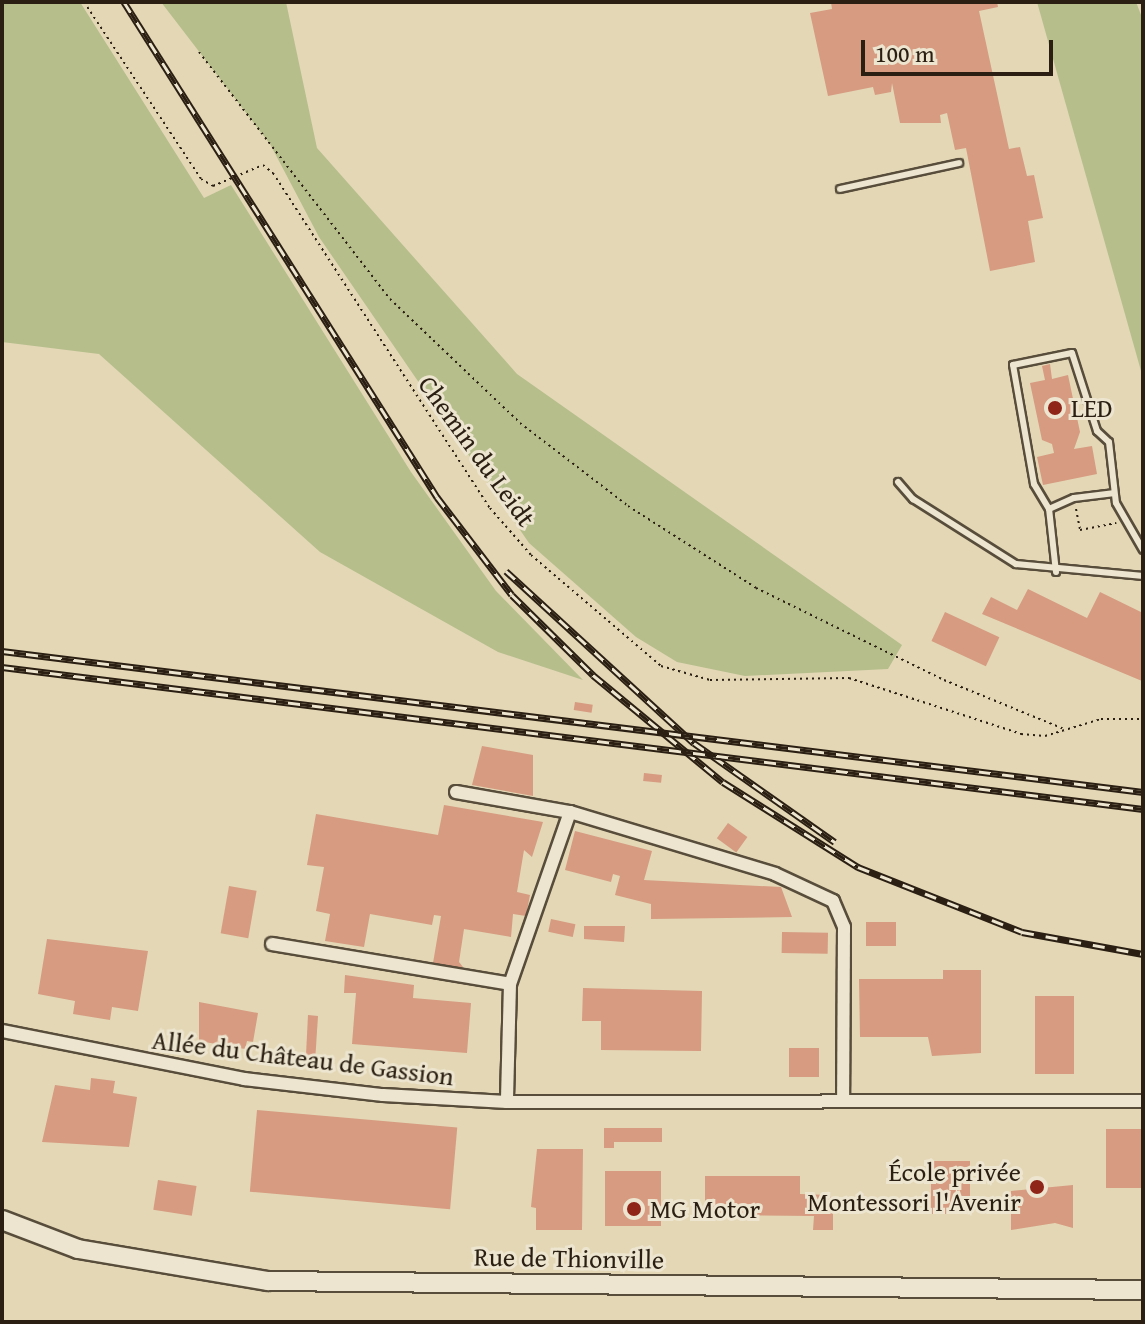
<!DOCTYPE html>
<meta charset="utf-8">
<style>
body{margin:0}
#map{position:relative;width:1145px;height:1324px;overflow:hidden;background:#e3d7b5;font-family:"Gentium Book Plus",serif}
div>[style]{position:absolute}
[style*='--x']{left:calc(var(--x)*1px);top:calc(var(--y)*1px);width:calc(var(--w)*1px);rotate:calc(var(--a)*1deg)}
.green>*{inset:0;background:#b6be8c}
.building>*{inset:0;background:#d69b80;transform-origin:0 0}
.path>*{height:2px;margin-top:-1px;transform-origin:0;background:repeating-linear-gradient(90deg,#2a1f12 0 2px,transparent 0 6px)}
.roads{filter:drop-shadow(2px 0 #584d3b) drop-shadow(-2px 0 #584d3b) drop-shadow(0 2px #584d3b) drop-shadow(0 -2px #584d3b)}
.service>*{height:6px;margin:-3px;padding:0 3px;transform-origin:3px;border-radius:3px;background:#ede5cf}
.minor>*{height:12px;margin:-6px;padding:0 6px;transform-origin:6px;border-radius:6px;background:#ede5cf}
.secondary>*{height:18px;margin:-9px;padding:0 9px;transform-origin:9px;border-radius:9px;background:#ede5cf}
.rail>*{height:7px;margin-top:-3.5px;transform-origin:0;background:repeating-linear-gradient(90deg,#ede5cf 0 12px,#2a1f12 0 24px);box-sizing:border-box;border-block:2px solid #2a1f12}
.dots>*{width:22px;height:22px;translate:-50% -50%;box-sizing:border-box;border:4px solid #ede5cf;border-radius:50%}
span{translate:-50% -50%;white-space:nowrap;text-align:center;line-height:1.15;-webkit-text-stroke:6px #ede5cf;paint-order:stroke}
.poi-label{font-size:26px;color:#2a1f12}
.left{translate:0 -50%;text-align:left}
.right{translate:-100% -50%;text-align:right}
.street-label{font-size:26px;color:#2a1f12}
.frame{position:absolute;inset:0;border:4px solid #2a1f12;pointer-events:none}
.scale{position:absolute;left:861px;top:40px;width:192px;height:36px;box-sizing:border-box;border:4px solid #2a1f12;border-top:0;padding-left:10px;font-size:24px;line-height:28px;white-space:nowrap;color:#2a1f12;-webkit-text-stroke:6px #ede5cf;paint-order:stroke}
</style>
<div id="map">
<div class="green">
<div style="clip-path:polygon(2px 2px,80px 2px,204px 198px,231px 185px,411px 472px,496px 591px,583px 680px,498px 652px,320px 552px,99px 354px,2px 342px)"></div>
<div style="clip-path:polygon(161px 2px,286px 2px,317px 148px,517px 374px,902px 645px,888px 669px,745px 676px,677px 662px,636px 637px,529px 543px,319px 237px,270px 144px)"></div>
<div style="clip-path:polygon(1037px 2px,1136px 2px,1143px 20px,1143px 378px)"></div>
</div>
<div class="building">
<div style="clip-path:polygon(831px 2px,997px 2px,998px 7px,979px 11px,1009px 149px,1020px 147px,1027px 176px,1034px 175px,1043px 218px,1028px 221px,1035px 262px,990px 271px,966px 148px,955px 150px,947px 113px,940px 115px,941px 123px,900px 123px,892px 83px,891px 92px,875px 95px,873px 87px,828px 96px,810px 13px,832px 9px)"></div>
<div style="clip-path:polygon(1050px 364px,1052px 379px,1068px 375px,1080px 432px,1074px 449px,1092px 446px,1097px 474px,1043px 485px,1037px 457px,1054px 453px,1052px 444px,1042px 440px,1030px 383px,1045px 380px,1042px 366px)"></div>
<div style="clip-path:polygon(1028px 589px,1087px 618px,1100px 592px,1143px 613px,1142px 681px,982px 614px,991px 597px,1017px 610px)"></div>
<div style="left:945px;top:612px;width:60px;height:32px;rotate:25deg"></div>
<div style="left:575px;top:702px;width:18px;height:8px;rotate:9deg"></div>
<div style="clip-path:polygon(482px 746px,533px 755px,533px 796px,472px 785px)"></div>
<div style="left:644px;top:773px;width:18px;height:8px;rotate:6deg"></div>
<div style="clip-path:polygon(444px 805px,543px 822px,532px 857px,524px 850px,517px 892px,530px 895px,526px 916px,513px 914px,511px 937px,464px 929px,459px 962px,463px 967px,458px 967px,433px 963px,441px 916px,434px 915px,432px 925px,370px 914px,364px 947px,325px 941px,330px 914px,316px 911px,324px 867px,307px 865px,316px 814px,438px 835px)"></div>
<div style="left:728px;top:823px;width:24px;height:19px;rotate:36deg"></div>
<div style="clip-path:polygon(575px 831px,652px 851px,644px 880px,781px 887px,792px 917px,651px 919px,651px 904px,615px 895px,620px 876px,613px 874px,611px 882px,565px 870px)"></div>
<div style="left:229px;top:886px;width:28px;height:48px;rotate:10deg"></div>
<div style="left:551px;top:919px;width:25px;height:13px;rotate:12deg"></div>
<div style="left:866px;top:922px;width:30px;height:24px"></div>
<div style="clip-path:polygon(584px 926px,625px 926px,624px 942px,584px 939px)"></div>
<div style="left:782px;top:932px;width:46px;height:21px;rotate:1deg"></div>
<div style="clip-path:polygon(47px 939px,148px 951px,138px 1011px,112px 1007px,110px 1020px,73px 1014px,75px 1001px,38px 994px)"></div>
<div style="clip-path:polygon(943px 970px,981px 970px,981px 1053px,932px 1056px,928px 1037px,860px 1037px,859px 979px,943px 979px)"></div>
<div style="clip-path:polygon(345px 975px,414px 985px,413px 998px,471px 1003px,467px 1053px,352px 1044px,356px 993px,344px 993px)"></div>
<div style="clip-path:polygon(583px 988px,702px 991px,701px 1051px,601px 1050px,601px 1021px,582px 1021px)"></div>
<div style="left:1035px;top:996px;width:39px;height:78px"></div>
<div style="clip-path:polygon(199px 1002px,258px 1013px,253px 1042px,247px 1041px,245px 1049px,199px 1041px)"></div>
<div style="clip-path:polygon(308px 1015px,318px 1016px,315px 1062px,306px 1055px)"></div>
<div style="left:789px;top:1048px;width:30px;height:29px"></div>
<div style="clip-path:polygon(91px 1078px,115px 1081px,113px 1093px,137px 1097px,129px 1147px,42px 1142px,55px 1085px,90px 1090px)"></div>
<div style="left:257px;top:1110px;width:201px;height:82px;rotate:5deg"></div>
<div style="clip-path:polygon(604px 1128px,662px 1128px,662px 1142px,614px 1142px,614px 1148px,604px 1148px)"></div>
<div style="left:1106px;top:1129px;width:37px;height:59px"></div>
<div style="clip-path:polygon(537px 1149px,583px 1149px,582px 1230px,536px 1230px,536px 1208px,531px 1207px)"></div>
<div style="left:970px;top:1161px;width:53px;height:39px;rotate:90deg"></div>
<div style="left:605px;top:1171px;width:56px;height:55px"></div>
<div style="clip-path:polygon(705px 1176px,800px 1176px,800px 1194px,829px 1195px,833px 1200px,833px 1230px,813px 1230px,814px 1216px,705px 1215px)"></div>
<div style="left:158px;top:1180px;width:39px;height:30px;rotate:9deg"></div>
<div style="clip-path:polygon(1073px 1185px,1073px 1228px,1055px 1223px,1011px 1230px,1011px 1191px)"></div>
</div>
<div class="path">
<div style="--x:84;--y:2;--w:212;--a:56.5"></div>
<div style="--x:201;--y:179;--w:14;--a:30"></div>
<div style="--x:213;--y:186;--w:54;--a:-22.8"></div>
<div style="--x:263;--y:165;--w:13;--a:39"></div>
<div style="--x:273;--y:173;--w:399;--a:57.1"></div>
<div style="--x:490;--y:508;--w:62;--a:48.9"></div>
<div style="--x:531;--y:555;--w:171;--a:40.5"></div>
<div style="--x:661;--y:666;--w:51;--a:15.9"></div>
<div style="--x:710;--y:680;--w:139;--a:-0.8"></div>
<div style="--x:849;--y:678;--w:181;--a:18"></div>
<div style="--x:1021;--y:734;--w:24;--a:5"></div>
<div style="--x:1045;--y:736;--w:59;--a:-16.9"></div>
<div style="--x:1101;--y:719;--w:42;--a:0"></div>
<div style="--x:199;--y:52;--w:312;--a:52.3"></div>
<div style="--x:390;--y:299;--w:180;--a:43.6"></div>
<div style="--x:520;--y:423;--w:136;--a:37.5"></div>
<div style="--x:628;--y:506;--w:152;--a:32.6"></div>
<div style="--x:756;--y:588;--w:209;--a:26.1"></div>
<div style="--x:944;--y:680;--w:130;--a:22.2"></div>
<div style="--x:1076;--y:509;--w:21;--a:79"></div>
<div style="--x:1080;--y:530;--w:37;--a:-11"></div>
</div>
<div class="roads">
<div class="service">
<div style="--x:840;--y:189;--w:122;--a:-12.3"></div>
<div style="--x:898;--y:482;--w:23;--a:49"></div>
<div style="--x:913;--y:499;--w:122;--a:32.3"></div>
<div style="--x:1016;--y:564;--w:128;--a:5.4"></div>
<div style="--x:1049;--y:509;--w:27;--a:-24"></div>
<div style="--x:1074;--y:498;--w:39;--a:-7"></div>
<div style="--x:1056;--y:572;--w:63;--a:-96.3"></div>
<div style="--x:1049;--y:509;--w:29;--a:-121"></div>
<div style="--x:1034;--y:484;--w:121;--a:-100"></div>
<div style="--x:1013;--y:365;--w:60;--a:-11.5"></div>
<div style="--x:1072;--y:353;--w:82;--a:72.2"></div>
<div style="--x:1097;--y:431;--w:16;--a:43"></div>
<div style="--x:1109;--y:442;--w:61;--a:83.5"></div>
<div style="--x:1116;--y:503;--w:54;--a:60.1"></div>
</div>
<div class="minor">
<div style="--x:456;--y:792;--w:116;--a:10"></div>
<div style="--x:570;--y:812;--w:182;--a:109.2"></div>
<div style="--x:510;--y:984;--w:118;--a:91.5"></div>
<div style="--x:570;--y:812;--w:214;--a:16.8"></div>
<div style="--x:775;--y:874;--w:64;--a:25"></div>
<div style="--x:833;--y:901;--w:28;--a:67"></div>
<div style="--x:844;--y:927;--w:174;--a:90.3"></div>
<div style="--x:272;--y:944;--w:241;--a:9.5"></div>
<div style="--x:2;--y:1031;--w:247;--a:11.2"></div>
<div style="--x:244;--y:1079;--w:140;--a:6.6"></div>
<div style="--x:383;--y:1095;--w:124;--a:3.2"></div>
<div style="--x:507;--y:1102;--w:636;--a:-0.09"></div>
</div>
<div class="secondary">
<div style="--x:2;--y:1220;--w:81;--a:20.9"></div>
<div style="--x:78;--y:1249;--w:193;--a:9.6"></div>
<div style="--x:268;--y:1281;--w:875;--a:0.59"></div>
</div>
</div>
<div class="rail">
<div style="--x:124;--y:2;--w:586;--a:57.69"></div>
<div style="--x:437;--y:497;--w:123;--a:52.6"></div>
<div style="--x:512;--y:595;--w:114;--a:44.6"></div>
<div style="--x:593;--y:675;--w:168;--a:39.5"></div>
<div style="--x:723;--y:782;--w:160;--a:32.2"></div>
<div style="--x:858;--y:867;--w:176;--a:21.6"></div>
<div style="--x:1022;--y:932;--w:123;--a:10.3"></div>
<div style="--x:506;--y:571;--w:255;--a:42.5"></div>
<div style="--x:694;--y:743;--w:172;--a:35.1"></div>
<div style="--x:2;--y:651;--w:1150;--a:7.04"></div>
<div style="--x:2;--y:667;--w:1150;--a:7.09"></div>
</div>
<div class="dots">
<div style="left:1055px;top:408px;background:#8f2418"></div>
<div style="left:1037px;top:1187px;background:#8f2418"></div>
<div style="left:634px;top:1209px;background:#8f2418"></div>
</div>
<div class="poi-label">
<span class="left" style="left:1071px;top:408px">LED</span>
<span class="right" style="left:1021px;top:1187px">École privée<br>Montessori l'Avenir</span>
<span class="left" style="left:650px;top:1209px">MG Motor</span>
</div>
<div class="street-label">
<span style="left:477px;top:451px;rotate:54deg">Chemin du Leidt</span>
<span style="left:303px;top:1058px;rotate:7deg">Allée du Château de Gassion</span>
<span style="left:569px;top:1258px;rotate:1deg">Rue de Thionville</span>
</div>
<div class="frame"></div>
<div class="scale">100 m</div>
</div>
